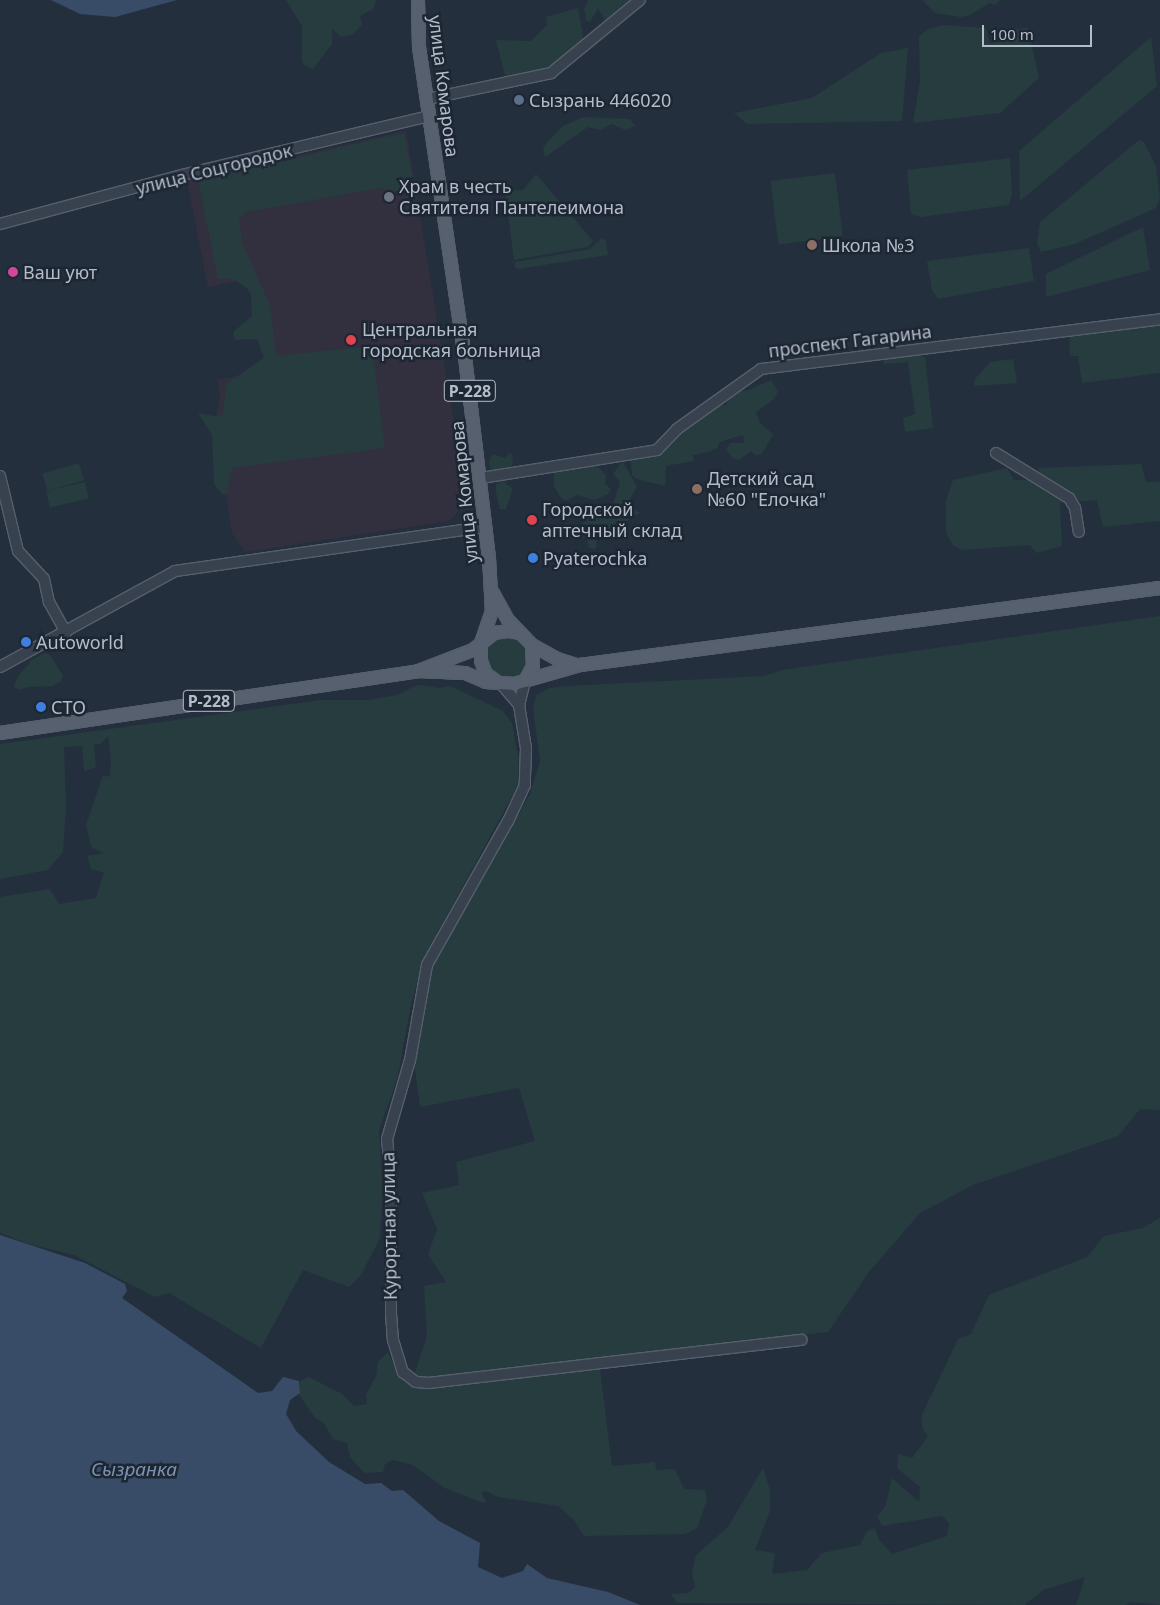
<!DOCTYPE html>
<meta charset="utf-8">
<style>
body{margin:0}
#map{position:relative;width:1160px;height:1605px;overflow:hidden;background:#242f3e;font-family:"Noto Sans",sans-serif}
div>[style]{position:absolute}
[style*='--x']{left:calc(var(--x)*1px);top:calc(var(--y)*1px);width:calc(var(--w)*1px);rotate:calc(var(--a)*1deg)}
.medical>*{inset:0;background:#32303f}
.green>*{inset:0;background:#263c3f;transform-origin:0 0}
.round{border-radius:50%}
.water>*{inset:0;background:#394c67}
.roads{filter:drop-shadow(1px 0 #565f6c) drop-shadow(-1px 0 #565f6c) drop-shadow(0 1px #565f6c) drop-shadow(0 -1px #565f6c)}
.minor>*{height:10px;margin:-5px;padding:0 5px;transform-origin:5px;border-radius:5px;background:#38414e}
.major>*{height:12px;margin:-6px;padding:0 6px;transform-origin:6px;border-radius:6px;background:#56606e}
.dots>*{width:14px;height:14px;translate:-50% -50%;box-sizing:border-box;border:2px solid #1d2633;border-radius:50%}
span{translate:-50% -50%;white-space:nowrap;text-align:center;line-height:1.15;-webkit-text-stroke:5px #1d2633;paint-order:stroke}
.shield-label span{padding:1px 4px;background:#1d2633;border:1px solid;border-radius:4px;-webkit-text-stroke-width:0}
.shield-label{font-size:16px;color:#b4bcc9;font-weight:700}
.street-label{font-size:18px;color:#b4bcc9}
.poi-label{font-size:18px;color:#b4bcc9}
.left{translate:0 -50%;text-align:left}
.water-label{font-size:19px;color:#7c92b1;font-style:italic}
.scale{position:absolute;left:982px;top:25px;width:110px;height:22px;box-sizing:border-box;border:2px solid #b4bcc9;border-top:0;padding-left:6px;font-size:15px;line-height:18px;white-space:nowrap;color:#b4bcc9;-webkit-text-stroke:4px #1d2633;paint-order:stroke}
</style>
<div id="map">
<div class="medical">
<div style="clip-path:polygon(406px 131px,455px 429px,463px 493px,461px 504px,455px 516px,448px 521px,245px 552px,232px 533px,215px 424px,220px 396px,217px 380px,267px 370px,251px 278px,208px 287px,187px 181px)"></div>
</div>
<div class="green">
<div style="clip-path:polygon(286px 0,375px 0,376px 1px,373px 9px,360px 16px,362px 25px,352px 35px,341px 37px,332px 29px,332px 44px,313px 69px,304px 65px,302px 61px,302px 26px)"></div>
<div style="clip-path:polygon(588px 0,632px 0,605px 20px,598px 8px,590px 22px,586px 20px,584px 9px)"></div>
<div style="clip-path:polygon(922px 0,1000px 0,995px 5px,990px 3px,968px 16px,960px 17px,935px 13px)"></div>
<div style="clip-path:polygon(578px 8px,584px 42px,538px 74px,506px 79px,496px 40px,531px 41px,547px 25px,546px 17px)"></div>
<div style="clip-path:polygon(944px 25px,986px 28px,990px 43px,1008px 41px,1007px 30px,1028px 28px,1039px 78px,1000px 113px,913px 123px,920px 81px,919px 36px,928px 29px)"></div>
<div style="clip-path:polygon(1151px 37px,1157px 86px,1020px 201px,1019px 151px)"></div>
<div style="clip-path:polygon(908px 48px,902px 121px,747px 124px,734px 113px,812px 98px,881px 53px)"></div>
<div style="clip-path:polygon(583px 117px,630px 119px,635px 126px,625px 130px,612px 124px,600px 130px,588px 127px,545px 157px,543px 148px,547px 142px,563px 126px)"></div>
<div style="clip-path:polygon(404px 133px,415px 189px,400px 192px,381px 188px,245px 212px,239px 220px,242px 242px,270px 305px,276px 356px,372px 346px,385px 448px,232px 468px,227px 494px,222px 494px,214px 484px,212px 435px,198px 413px,219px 417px,223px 414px,226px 384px,264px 358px,257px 339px,235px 340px,233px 332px,252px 316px,251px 295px,247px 288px,233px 279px,218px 279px,198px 180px)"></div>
<div style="clip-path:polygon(1139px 140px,1144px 142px,1156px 166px,1160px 199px,1156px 208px,1075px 244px,1041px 252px,1037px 243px,1040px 222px)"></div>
<div style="clip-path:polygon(1010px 158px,1012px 193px,1009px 205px,921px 217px,911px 214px,907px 170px)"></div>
<div style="left:835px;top:173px;width:64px;height:65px;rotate:83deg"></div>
<div style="clip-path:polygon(536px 174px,593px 241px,588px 247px,514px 260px,505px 191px,523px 190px)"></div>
<div style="clip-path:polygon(1143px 227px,1150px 270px,1046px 297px,1046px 274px)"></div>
<div style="clip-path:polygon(602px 238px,606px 240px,608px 255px,518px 269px,515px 267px,515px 262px,590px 249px)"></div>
<div style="clip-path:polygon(1029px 248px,1034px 281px,938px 299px,932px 290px,927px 261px)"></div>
<div style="clip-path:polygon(1160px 325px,1160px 373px,1082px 383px,1078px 356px,1070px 356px,1069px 336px)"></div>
<div style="clip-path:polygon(910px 354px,925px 357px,933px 428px,905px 432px,903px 418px,915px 414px,908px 362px,884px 364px,883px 361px,884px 356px)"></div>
<div style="clip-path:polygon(1013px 359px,1017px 383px,974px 386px,975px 379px,990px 362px)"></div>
<div style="clip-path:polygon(771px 380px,778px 391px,774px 399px,756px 412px,760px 423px,773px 434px,762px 454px,755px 455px,751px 451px,739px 460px,732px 458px,726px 449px,731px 443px,744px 443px,743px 435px,739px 436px,720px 442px,717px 448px,709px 452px,693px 455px,694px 461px,666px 466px,665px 486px,636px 479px,632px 475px,630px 455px,658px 451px,716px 403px,725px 406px,734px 392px,749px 390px)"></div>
<div style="clip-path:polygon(509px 453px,513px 455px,512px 468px,491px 472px,489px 461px,493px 454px,505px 458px)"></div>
<div style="clip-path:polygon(622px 461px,637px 486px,627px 505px,640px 513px,630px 518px,620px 533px,597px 537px,596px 549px,589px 548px,583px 523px,592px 516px,596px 505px,601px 505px,611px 511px,620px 482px,613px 474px)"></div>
<div style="left:79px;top:463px;width:18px;height:38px;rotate:74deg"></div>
<div style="clip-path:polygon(595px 464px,606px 475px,605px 484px,611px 489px,608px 494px,595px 500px,577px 495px,566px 501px,561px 498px,554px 486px,554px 471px)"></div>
<div style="clip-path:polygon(1141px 464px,1146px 482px,1160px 482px,1160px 521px,1103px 527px,1097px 500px,1060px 503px,1062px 546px,1036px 553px,1030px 545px,962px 550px,953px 545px,946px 533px,946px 500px,953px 480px,1007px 468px,1014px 480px,1041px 480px,1038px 468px)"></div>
<div style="clip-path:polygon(503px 481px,513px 489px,506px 509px,500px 509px,496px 492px,496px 484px)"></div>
<div style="left:85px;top:482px;width:17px;height:40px;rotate:77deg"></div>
<div style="clip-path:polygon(1160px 616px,1160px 1110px,1140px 1109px,1118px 1136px,973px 1185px,920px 1213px,869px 1272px,828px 1332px,619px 1355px,620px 1360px,599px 1361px,612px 1466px,655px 1462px,656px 1470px,675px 1469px,684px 1489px,705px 1490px,707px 1500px,697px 1528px,685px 1534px,584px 1536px,574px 1520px,558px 1506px,498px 1497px,486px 1491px,481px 1492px,486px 1502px,480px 1502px,445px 1488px,413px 1465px,393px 1460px,385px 1464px,383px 1472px,364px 1473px,350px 1457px,347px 1443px,333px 1439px,324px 1423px,315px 1418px,300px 1396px,300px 1381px,309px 1377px,342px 1394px,354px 1406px,367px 1404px,366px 1395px,376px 1376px,378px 1362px,388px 1352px,393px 1363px,411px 1385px,427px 1336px,424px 1286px,446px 1282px,428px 1254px,437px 1229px,422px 1193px,459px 1185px,456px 1162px,535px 1141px,519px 1088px,420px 1107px,415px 1068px,430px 971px,530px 794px,540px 761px,533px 709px,536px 695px,549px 688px,566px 686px,764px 676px,782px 670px)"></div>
<div class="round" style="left:486px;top:635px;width:44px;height:44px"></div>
<div style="clip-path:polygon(45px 653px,50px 655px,63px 676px,61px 681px,53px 686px,28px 687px,18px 690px,14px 686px,18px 676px,32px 660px)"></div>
<div style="clip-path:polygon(417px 685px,440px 688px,450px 686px,503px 711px,512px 723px,518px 756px,519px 784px,425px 955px,411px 1004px,398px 1076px,379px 1131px,383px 1185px,380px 1238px,361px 1275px,349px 1287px,303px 1270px,261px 1348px,169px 1293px,155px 1297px,74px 1255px,29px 1244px,0 1233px,0 897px,50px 889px,59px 904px,96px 898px,104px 873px,91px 869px,87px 856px,104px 853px,91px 847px,86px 825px,103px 775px,110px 777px,111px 760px,108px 736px,101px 744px,94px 744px,96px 767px,84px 771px,82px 746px,64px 747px,66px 807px,63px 852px,48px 870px,0 879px,0 744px,321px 700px,369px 700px,397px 695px)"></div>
<div style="clip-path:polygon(1160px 1218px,1160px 1605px,1131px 1602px,1125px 1605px,1076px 1605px,1085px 1577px,1043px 1590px,1025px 1605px,677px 1603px,671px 1594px,688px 1593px,695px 1587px,692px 1572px,696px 1555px,728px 1527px,763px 1468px,770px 1490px,770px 1511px,755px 1550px,775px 1553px,772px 1574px,807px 1570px,822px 1553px,860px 1545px,867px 1531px,875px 1528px,879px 1540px,892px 1554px,947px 1536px,949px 1523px,942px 1516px,882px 1526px,877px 1517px,885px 1507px,892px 1478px,919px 1502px,920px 1487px,897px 1468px,898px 1454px,912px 1458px,928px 1436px,923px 1430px,921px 1417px,958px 1339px,971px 1334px,989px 1295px,1087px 1257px,1104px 1236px,1143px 1228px)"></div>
</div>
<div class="water">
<div style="clip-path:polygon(51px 0,177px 0,115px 17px,80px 14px)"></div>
<div style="clip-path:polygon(0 1235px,85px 1263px,125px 1284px,127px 1291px,122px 1298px,258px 1393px,272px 1391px,283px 1377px,299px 1381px,300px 1393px,290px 1400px,286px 1414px,296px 1431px,329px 1462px,365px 1484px,381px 1483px,392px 1491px,403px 1490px,439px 1521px,480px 1543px,478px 1567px,502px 1578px,523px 1571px,527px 1564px,547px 1578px,608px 1592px,640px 1605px,0 1605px)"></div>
</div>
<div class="roads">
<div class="minor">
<div style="--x:427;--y:99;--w:127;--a:-11.8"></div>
<div style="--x:551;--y:73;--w:115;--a:-39.4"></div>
<div style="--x:0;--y:224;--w:188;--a:-15.1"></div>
<div style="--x:182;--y:175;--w:254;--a:-13.4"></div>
<div style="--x:996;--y:453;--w:86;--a:31.7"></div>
<div style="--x:1069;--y:498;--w:12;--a:59"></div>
<div style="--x:1075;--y:508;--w:24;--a:81"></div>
<div style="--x:0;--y:476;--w:77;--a:76.5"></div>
<div style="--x:18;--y:551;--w:38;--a:47"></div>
<div style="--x:44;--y:579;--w:24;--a:78"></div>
<div style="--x:49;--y:602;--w:35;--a:61"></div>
<div style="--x:481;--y:478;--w:178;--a:-9"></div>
<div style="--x:657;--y:450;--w:29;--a:-46"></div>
<div style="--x:677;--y:429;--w:103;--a:-35.5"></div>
<div style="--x:761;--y:369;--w:402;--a:-7.1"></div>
<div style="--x:0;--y:667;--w:200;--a:-28.7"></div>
<div style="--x:175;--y:571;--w:314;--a:-8.1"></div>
<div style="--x:525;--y:681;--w:25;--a:104"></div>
<div style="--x:519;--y:705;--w:44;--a:80.8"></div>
<div style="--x:526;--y:748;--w:37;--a:92"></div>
<div style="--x:525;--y:785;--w:40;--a:115"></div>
<div style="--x:508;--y:821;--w:165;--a:119.4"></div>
<div style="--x:427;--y:965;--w:97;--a:100.1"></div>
<div style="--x:410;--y:1060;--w:82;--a:106.2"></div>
<div style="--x:387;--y:1139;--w:40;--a:84.3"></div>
<div style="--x:391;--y:1179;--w:134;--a:90"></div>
<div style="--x:391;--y:1313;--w:27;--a:86"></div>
<div style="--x:393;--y:1340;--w:34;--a:73"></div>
<div style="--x:403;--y:1372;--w:16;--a:38"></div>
<div style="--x:416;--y:1382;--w:13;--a:4"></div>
<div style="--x:429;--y:1383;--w:375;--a:-6.6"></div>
<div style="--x:501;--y:684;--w:28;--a:49"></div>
</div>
<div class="major">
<div style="--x:418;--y:0;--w:47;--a:88.8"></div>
<div style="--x:419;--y:47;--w:313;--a:81.6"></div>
<div style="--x:465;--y:357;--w:202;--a:83.2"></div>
<div style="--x:489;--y:558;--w:53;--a:86.8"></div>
<div style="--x:492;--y:611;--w:34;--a:109"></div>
<div style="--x:481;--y:643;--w:18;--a:90"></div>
<div style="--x:481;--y:661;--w:14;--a:69"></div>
<div style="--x:486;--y:674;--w:12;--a:35"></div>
<div style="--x:493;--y:593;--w:31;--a:61"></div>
<div style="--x:508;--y:620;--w:35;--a:46"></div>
<div style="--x:532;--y:645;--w:29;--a:29"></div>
<div style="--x:557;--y:659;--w:21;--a:17"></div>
<div style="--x:418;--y:671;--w:47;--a:2.4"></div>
<div style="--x:465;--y:673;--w:23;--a:23"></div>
<div style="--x:486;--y:682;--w:28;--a:4"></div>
<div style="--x:514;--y:684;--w:69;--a:-16.1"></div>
<div style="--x:580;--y:665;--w:585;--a:-7.56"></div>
<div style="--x:525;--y:681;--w:17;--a:-62"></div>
<div style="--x:533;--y:666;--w:21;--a:-93"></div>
<div style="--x:0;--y:733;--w:423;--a:-8.4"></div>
<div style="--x:418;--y:671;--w:59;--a:-20.9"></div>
<div style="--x:473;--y:650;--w:27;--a:-39"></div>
<div style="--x:494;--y:633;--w:15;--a:-8"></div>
<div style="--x:509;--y:631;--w:10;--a:11"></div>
</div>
</div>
<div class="dots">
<div style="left:519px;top:100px;background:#5c6f8a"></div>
<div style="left:389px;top:197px;background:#6b7280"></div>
<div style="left:812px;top:245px;background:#8d6e63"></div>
<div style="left:13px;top:272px;background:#d1479c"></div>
<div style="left:351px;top:340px;background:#e0444e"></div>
<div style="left:697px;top:489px;background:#8d6e63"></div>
<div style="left:532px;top:520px;background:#e0444e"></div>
<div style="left:533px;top:558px;background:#3f7fe0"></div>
<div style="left:26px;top:642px;background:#3f7fe0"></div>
<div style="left:41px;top:707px;background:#3f7fe0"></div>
</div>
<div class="shield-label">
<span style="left:470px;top:391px">Р-228</span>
<span style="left:209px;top:701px">Р-228</span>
</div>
<div class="street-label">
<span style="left:444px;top:86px;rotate:83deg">улица Комарова</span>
<span style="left:214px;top:169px;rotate:-14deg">улица Соцгородок</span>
<span style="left:850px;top:341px;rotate:-7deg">проспект Гагарина</span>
<span style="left:464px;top:492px;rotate:-96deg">улица Комарова</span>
<span style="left:389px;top:1226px;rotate:-91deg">Курортная улица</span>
</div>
<div class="poi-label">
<span class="left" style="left:529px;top:100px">Сызрань 446020</span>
<span class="left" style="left:399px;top:197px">Храм в честь<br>Святителя Пантелеимона</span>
<span class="left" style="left:822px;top:245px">Школа №3</span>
<span class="left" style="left:23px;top:272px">Ваш уют</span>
<span class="left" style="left:362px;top:340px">Центральная<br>городская больница</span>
<span class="left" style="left:707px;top:489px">Детский сад<br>№60 "Елочка"</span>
<span class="left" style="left:542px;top:520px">Городской<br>аптечный склад</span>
<span class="left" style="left:543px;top:558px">Pyaterochka</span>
<span class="left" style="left:36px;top:642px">Autoworld</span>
<span class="left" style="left:51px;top:707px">СТО</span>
</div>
<div class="water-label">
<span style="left:134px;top:1470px">Сызранка</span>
</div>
<div class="scale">100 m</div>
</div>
